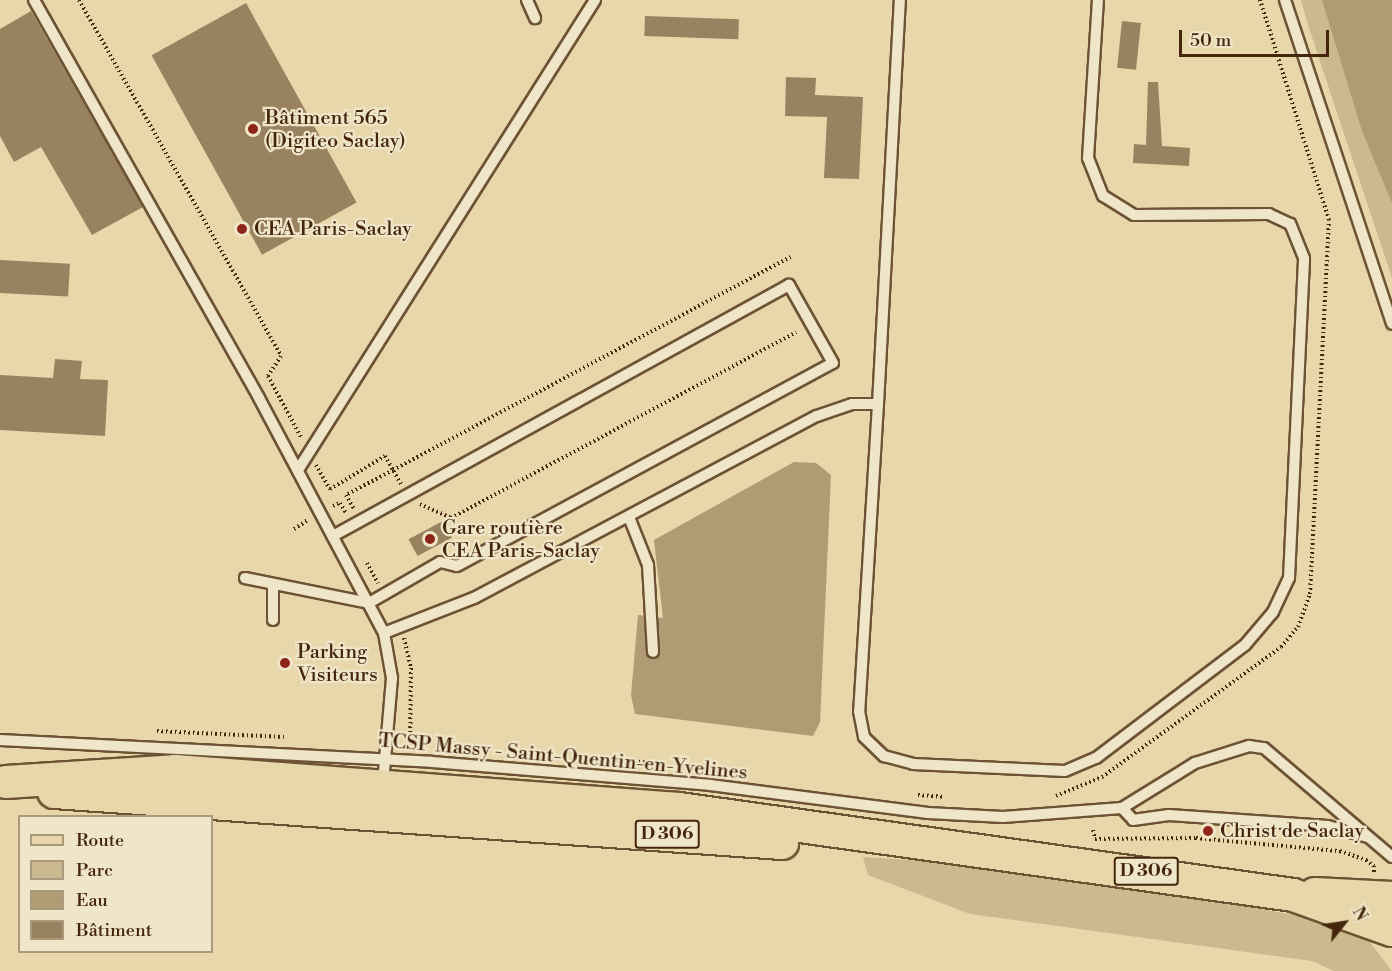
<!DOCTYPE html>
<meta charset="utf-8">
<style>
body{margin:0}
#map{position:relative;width:1392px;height:971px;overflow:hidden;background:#e7d7aa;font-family:"Libre Bodoni",serif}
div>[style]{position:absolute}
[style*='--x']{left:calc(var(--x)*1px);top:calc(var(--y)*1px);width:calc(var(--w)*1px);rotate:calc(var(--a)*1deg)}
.green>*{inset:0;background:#cbb98f}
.water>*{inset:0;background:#b09b75}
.building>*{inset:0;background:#99825f;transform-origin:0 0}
.path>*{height:4px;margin-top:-2px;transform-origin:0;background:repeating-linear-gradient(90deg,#45260d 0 1.5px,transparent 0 4.5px)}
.roads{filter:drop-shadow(2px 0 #6e5234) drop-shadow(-2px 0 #6e5234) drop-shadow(0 2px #6e5234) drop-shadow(0 -2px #6e5234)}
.lane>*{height:10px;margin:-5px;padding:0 5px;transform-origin:5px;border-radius:5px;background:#efe5c8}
.primary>*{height:32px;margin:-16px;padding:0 16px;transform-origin:16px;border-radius:16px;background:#e7d7aa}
.dots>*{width:16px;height:16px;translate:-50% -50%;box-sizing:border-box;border:3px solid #efe5c8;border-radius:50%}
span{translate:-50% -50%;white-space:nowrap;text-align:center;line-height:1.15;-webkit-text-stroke:4.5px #efe5c8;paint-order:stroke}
.shield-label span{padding:2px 4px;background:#efe5c8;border:2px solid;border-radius:4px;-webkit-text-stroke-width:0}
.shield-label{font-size:18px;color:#45260d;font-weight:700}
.poi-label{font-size:20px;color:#45260d}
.left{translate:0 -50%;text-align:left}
.street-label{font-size:20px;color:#45260d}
.legend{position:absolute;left:18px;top:815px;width:195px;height:138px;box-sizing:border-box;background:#efe5c8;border:2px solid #ab997d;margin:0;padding:8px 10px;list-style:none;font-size:18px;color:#45260d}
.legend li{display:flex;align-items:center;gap:12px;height:30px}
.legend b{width:30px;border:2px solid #ab997d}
.north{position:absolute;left:1314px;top:893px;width:60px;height:60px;-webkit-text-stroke:4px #efe5c8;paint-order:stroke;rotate:60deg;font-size:16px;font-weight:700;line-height:24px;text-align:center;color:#45260d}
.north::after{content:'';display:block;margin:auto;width:21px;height:27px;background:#45260d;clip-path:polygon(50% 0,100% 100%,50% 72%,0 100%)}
.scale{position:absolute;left:1179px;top:30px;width:150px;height:27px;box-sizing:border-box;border:3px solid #45260d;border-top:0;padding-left:8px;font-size:18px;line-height:21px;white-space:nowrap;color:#45260d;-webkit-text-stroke:4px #efe5c8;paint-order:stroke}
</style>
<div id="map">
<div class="green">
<div style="clip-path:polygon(1301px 0,1392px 0,1392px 278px,1308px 25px)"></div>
<div style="clip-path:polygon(863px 857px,1017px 867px,1324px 920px,1362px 932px,1392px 971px,1334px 971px,1312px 961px,970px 914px,868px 875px)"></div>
</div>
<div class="water">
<div style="clip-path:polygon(1322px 0,1392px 0,1392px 203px,1362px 131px)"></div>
<div style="clip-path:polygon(794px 462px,816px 463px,831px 475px,820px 722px,813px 736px,635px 714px,631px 695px,638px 615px,663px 618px,654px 540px)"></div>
</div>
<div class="building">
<div style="left:246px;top:3px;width:228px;height:108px;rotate:61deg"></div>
<div style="clip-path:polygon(31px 11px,143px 207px,92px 235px,41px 147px,14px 162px,0 136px,0 29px)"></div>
<div style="left:645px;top:16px;width:94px;height:20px;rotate:2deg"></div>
<div style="left:1122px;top:21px;width:19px;height:47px;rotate:6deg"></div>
<div style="clip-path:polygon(786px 77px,816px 78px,815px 95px,863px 97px,859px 179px,824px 178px,827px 117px,785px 116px)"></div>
<div style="clip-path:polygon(1148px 82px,1158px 82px,1162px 146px,1190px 148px,1189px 166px,1133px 163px,1134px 144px,1146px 145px)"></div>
<div style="left:0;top:260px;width:70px;height:33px;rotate:3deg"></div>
<div style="clip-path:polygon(55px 359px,82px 361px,80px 379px,108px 380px,105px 436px,0 430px,0 375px,53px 378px)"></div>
<div style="left:443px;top:521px;width:19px;height:39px;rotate:62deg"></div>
</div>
<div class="path">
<div style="--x:79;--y:0;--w:409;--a:60.4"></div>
<div style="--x:281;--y:356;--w:24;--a:123"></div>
<div style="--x:268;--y:376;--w:69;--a:61.6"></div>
<div style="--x:316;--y:465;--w:28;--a:60"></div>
<div style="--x:330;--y:489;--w:64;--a:-31"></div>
<div style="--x:385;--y:456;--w:16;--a:60"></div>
<div style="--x:393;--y:470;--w:53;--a:152"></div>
<div style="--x:346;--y:495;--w:16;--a:60"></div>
<div style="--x:401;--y:484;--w:16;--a:-120"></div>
<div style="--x:393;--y:470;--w:451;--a:-28.2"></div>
<div style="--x:420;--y:504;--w:34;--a:24"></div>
<div style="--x:451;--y:518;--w:392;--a:-28.3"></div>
<div style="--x:333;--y:506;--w:8;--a:-23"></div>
<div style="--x:340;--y:503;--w:12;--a:59"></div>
<div style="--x:294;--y:529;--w:17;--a:-33"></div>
<div style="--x:367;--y:563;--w:23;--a:61"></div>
<div style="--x:404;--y:638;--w:31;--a:77"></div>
<div style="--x:411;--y:668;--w:77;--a:90.7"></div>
<div style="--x:157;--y:731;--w:127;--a:2.7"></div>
<div style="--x:585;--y:757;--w:79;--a:5.1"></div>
<div style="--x:918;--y:795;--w:26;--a:4"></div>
<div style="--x:1056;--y:796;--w:50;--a:-22.4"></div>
<div style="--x:1102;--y:777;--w:221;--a:-36"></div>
<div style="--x:1281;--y:647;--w:26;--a:-50"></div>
<div style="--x:1298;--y:627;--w:35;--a:-70"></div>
<div style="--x:1310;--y:594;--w:374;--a:-87.1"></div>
<div style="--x:1329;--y:220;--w:231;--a:-107.4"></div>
<div style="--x:1093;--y:830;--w:9;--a:77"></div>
<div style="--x:1095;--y:839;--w:101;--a:-0.6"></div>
<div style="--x:1196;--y:838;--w:145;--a:5.2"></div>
<div style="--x:1340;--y:851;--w:28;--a:19"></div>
<div style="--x:1366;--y:860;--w:10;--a:37"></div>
<div style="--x:1374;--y:866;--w:7;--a:90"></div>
</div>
<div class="roads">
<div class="lane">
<div style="--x:34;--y:0;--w:457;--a:60.5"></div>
<div style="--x:259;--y:398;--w:266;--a:62"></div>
<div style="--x:384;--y:633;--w:46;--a:79.9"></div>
<div style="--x:392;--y:678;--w:106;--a:94.9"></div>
<div style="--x:527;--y:0;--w:20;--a:66"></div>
<div style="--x:1285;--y:0;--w:341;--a:71.7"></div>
<div style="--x:878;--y:404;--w:405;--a:-86.9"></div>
<div style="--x:298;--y:470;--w:556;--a:-57.71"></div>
<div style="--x:629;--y:517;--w:52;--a:68.4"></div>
<div style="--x:648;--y:565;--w:87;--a:86.7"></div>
<div style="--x:245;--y:578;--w:126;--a:11.4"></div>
<div style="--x:369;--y:603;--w:82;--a:-30"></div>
<div style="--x:440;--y:562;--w:17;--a:13"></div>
<div style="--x:457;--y:566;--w:427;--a:-28.4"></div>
<div style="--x:833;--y:363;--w:90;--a:-119.4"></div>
<div style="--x:789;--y:285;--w:521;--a:151.17"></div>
<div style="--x:273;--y:584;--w:36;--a:90"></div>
<div style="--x:384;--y:633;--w:97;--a:-21.3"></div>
<div style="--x:474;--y:598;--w:388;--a:-28"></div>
<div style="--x:817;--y:416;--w:37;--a:-19"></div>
<div style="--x:852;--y:404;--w:26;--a:0"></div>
<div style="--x:878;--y:404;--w:308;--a:93.5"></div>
<div style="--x:859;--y:711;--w:26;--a:79"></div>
<div style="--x:864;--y:737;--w:28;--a:44"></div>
<div style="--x:884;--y:756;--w:30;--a:15"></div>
<div style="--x:913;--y:764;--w:152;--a:2.6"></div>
<div style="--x:1065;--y:771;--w:34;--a:-23"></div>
<div style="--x:1096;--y:758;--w:187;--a:-37.2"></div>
<div style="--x:1245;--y:645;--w:43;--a:-49.7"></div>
<div style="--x:1273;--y:612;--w:38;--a:-65"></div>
<div style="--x:1289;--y:578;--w:320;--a:-87.3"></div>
<div style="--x:1304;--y:258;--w:37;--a:-112"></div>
<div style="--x:1290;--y:224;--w:23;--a:-155"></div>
<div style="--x:1269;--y:214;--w:135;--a:179.6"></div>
<div style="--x:1134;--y:215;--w:36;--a:-148"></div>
<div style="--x:1103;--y:196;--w:41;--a:-111.5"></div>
<div style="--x:1088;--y:158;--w:158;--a:-86.4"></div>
<div style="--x:0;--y:740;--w:432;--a:2.9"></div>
<div style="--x:431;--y:762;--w:280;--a:4.7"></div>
<div style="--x:710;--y:785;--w:220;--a:7.3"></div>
<div style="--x:928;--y:813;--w:75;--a:3.1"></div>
<div style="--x:1003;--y:817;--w:119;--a:-4.3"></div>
<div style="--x:1122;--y:808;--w:86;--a:-31.7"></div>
<div style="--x:1195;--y:763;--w:57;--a:-17.5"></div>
<div style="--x:1249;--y:746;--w:15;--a:8"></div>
<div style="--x:1264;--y:748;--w:168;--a:40.4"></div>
<div style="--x:1122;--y:808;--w:16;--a:47"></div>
<div style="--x:1133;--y:820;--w:36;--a:-8"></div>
<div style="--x:1169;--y:815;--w:159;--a:4"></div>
<div style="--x:1328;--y:826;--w:41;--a:15.4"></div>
</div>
<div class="primary">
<div style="--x:6;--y:782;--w:169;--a:-3.7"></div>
<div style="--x:175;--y:771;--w:505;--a:4.31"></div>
<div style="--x:679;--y:809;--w:620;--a:7.97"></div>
<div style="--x:1293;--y:895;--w:105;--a:19.5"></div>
<div style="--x:54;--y:792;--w:730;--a:4.01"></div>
<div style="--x:1315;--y:894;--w:77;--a:3"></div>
</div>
</div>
<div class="dots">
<div style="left:253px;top:129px;background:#8f2418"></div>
<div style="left:242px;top:229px;background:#8f2418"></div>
<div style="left:430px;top:539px;background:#8f2418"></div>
<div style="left:285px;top:663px;background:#8f2418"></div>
<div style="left:1208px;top:831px;background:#8f2418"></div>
</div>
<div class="shield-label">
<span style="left:667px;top:834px">D 306</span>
<span style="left:1146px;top:871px">D 306</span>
</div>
<div class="poi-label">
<span class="left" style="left:265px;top:130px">Bâtiment 565<br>(Digiteo Saclay)</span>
<span class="left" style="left:254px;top:229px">CEA Paris-Saclay</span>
<span class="left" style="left:442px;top:540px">Gare routière<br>CEA Paris-Saclay</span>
<span class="left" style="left:297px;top:664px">Parking<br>Visiteurs</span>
<span class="left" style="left:1220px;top:831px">Christ de Saclay</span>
</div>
<div class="street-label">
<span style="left:563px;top:757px;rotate:5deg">TCSP Massy - Saint-Quentin-en-Yvelines</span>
</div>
<ul class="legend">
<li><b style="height:8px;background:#e7d7aa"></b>Route</li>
<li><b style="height:16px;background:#cbb98f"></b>Parc</li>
<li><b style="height:16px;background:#b09b75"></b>Eau</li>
<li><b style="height:16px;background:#99825f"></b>Bâtiment</li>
</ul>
<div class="north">N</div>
<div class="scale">50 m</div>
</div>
